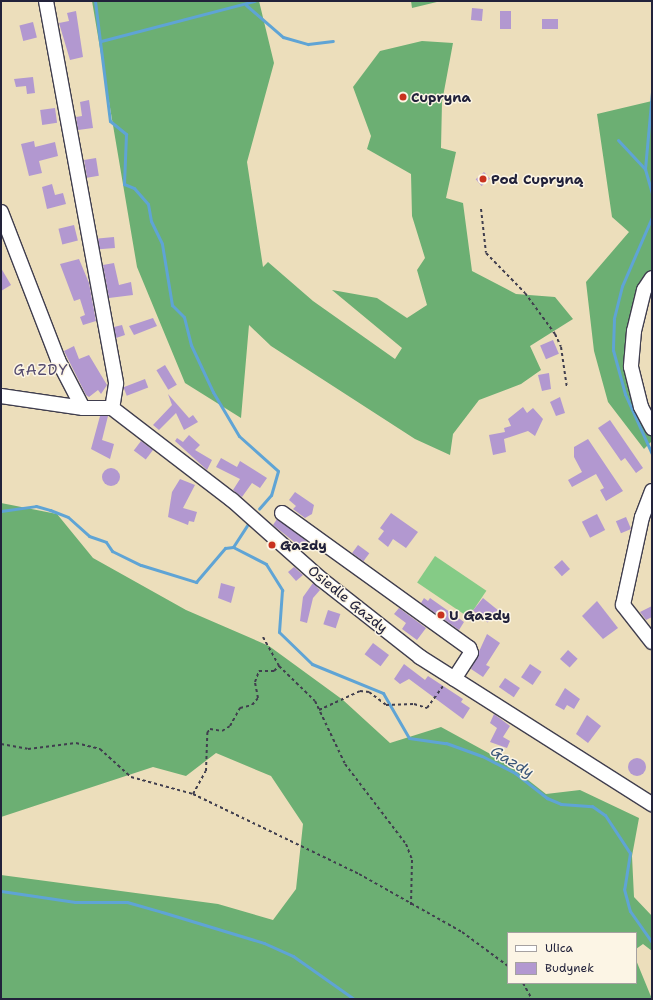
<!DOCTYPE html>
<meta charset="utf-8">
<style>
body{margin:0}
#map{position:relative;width:653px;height:1000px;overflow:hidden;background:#ecdebb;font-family:"Shantell Sans",sans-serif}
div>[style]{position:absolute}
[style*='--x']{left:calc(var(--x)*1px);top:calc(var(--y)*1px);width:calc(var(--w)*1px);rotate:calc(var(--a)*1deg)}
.green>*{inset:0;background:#85cb86;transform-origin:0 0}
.forest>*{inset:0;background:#6caf73}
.stream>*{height:3px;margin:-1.5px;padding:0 1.5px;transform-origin:1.5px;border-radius:1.5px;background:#5fa4d5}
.building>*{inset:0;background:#b298d0;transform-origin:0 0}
.round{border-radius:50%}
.path>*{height:2px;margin-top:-1px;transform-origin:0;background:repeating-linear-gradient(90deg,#403e4e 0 3px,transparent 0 6px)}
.roads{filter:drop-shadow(1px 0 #403e4e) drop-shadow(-1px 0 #403e4e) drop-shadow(0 1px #403e4e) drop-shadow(0 -1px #403e4e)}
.minor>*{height:14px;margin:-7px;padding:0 7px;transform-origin:7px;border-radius:7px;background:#fff}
.dots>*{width:11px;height:11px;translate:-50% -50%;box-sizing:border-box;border:2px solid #fcf5e5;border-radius:50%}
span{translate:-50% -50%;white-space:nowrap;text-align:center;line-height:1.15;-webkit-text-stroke:3px #fcf5e5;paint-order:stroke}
.poi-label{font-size:14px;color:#22223b;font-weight:700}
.left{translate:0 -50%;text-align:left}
.street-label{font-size:14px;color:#22223b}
.neighbourhood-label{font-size:15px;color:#544b6f;letter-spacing:1px}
.water-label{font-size:15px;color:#3a5679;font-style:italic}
.frame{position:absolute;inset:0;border:2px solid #22223b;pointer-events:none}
.legend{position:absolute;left:507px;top:932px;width:130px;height:52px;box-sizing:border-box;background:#fcf5e5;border:1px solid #a5a1a1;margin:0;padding:5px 7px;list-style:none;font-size:12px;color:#22223b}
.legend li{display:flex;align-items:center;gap:8px;height:20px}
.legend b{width:20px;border:1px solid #a5a1a1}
</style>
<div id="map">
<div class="green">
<div style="left:435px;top:556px;width:62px;height:32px;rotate:34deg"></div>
</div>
<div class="forest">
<div style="clip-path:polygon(92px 1px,259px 1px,274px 63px,247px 162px,263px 267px,268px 262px,313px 301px,395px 359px,402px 348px,332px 290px,377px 298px,407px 318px,427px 305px,417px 270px,425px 258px,412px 216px,411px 174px,367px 149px,371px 136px,353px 87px,380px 51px,422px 41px,453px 43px,442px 102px,441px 148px,456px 152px,446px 198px,463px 203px,472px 271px,516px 294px,555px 297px,573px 319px,530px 346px,541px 370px,521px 384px,479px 400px,453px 434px,450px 455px,415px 439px,271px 346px,249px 325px,241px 418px,185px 383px,137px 267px)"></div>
<div style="clip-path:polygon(411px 1px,441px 1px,412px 8px)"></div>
<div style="clip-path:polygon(652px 101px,652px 269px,627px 346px,652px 428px,652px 441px,644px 449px,608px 402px,594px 351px,586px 282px,629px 232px,612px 217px,597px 114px)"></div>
<div style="clip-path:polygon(1px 503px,57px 514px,93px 558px,186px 610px,269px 646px,343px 700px,390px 743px,441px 727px,505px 762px,546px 794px,580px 790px,639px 818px,632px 856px,634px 897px,652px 916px,652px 951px,643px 944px,636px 949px,636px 933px,508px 933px,508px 983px,636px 983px,636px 960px,652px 999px,1px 999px,1px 875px,218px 904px,273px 920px,296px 889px,303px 824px,271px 776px,216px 753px,186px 776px,153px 767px,1px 817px)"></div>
</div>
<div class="stream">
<div style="--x:95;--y:1;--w:121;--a:82.9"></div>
<div style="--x:110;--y:121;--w:21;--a:39"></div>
<div style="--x:126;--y:134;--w:50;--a:92.3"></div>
<div style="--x:124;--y:184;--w:11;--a:22"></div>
<div style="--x:134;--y:188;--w:21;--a:49"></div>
<div style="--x:148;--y:204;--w:17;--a:80"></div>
<div style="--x:151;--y:221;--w:25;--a:64"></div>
<div style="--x:162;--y:244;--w:62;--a:80.7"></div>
<div style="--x:172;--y:305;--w:17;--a:45"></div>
<div style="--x:184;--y:317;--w:29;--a:76"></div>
<div style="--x:191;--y:345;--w:52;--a:64.9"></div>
<div style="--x:213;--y:392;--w:51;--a:59.4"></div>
<div style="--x:239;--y:436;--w:52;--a:41.9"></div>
<div style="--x:278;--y:471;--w:25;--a:106"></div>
<div style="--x:271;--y:495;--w:18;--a:131"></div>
<div style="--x:246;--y:5;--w:49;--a:40.9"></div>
<div style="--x:283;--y:37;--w:26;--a:16"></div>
<div style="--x:308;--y:44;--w:25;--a:-7"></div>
<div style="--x:101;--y:41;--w:159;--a:-14.6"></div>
<div style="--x:652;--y:92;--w:77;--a:95.2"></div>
<div style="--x:645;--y:169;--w:26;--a:74"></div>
<div style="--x:618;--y:140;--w:40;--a:47"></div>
<div style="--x:652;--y:217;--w:75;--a:113.5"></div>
<div style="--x:622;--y:286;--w:34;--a:104"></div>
<div style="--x:614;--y:319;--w:31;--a:92"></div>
<div style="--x:613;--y:350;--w:46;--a:74.7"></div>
<div style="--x:625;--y:394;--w:66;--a:65.8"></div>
<div style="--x:1;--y:511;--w:35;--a:-8"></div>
<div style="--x:36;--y:506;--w:15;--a:16"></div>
<div style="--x:50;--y:510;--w:19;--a:21"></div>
<div style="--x:68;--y:517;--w:28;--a:42"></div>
<div style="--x:89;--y:536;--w:18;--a:19"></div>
<div style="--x:106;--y:542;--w:11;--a:56"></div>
<div style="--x:112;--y:551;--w:32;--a:26"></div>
<div style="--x:141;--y:565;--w:58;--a:17.2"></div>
<div style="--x:196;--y:582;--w:45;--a:-49.5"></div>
<div style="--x:225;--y:548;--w:8;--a:-7"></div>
<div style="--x:233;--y:547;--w:37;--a:27"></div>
<div style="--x:266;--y:564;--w:31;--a:58"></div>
<div style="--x:282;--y:590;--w:42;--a:94.1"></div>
<div style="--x:279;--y:632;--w:46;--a:44.1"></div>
<div style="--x:312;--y:664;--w:77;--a:22.2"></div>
<div style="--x:383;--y:693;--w:52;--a:60"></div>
<div style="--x:409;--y:738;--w:37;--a:8"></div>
<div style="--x:446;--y:743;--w:38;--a:20"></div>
<div style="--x:482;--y:756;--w:37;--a:27"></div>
<div style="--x:515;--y:773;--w:41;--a:38"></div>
<div style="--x:547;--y:798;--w:15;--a:23"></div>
<div style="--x:561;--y:804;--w:31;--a:4"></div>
<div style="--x:592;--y:806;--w:16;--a:35"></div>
<div style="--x:605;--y:815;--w:45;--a:56.7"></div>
<div style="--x:630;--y:853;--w:36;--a:99"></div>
<div style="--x:624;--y:889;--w:23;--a:75"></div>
<div style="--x:630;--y:911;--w:39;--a:55"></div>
<div style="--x:233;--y:547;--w:27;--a:-57"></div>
<div style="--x:1;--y:891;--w:75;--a:8.5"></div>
<div style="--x:75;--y:902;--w:52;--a:0"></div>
<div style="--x:127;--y:902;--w:36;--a:16"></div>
<div style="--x:162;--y:912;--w:107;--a:16.9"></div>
<div style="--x:264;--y:943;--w:32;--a:24"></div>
<div style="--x:293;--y:956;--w:75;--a:35.2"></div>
</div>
<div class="building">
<div style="left:472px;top:8px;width:11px;height:12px;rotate:5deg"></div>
<div style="clip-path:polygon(76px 11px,83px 57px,70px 60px,59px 23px,69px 21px,67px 13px)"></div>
<div style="left:500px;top:11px;width:11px;height:18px"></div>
<div style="left:558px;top:19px;width:10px;height:16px;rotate:90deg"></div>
<div style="left:33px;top:22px;width:16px;height:14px;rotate:76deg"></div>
<div style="clip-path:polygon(33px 77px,35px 93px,27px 94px,26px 86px,16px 87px,14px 79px)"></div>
<div style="clip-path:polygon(89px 100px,93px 128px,78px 130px,76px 117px,82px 116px,80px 102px)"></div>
<div style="left:55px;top:108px;width:15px;height:15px;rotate:82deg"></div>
<div style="clip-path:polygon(34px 141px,35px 147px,55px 142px,58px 156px,39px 161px,42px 173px,29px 176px,21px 144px)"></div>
<div style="left:96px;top:158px;width:18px;height:12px;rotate:81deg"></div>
<div style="left:484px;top:172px;width:9px;height:11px;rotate:49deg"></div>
<div style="clip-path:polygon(52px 184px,55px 195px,63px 193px,66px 204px,47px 209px,42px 187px)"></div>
<div style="left:74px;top:225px;width:16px;height:16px;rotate:76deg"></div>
<div style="left:114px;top:237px;width:11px;height:16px;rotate:85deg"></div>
<div style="clip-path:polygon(79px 259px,89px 283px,96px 321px,83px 325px,80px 317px,85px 315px,80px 299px,74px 301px,60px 264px)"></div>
<div style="clip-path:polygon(114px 263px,119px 285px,131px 282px,133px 295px,109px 298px,103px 265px)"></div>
<div style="clip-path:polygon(1px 268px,11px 285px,1px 291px)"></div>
<div style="clip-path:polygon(153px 318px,157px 326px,134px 335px,129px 326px)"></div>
<div style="clip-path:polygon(122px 325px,125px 335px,116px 338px,114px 327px)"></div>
<div style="left:553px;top:340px;width:15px;height:14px;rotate:67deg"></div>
<div style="clip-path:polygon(74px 346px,79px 359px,89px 355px,107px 385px,101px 394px,98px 390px,89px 397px,86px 395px,64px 351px)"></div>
<div style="left:165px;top:365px;width:23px;height:10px;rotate:59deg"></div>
<div style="clip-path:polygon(549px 373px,551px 389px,542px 391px,538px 375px)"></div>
<div style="left:145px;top:379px;width:9px;height:23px;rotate:69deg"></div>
<div style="clip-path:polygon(168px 394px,189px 418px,193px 415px,198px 422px,184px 430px,176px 413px,159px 430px,153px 425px,172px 405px)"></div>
<div style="clip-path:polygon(560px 397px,565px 413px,556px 416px,550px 402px)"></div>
<div style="clip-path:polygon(523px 407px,527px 413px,533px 408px,543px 419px,535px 436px,528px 431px,504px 439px,506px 452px,493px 455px,489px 435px,505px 432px,504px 428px,511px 426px,508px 419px)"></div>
<div style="clip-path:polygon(100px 416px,108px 416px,102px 440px,114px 444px,110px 459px,91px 449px)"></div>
<div style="clip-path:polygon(610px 420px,643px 468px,636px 473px,625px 458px,621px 461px,598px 428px)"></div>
<div style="clip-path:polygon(189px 435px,200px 445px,195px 450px,212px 460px,207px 470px,175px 441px,177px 438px,183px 442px)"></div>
<div style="clip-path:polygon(588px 439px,623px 491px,606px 501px,600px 490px,604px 488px,596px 474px,572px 487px,568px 480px,582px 472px,574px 457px,574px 447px)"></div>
<div style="left:141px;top:441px;width:15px;height:12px;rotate:37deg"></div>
<div style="clip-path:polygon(221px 458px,237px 467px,240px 461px,267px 478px,260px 488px,252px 483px,242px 497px,233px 490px,240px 479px,216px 467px)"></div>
<div class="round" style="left:102px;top:468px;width:18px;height:18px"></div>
<div style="clip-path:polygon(180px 479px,195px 485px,183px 508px,197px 512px,194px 522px,189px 521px,188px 525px,168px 517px,172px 492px)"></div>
<div style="clip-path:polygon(295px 492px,314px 505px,312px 514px,305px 518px,293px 509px,296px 506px,289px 500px)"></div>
<div style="clip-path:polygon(391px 513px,418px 532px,406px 548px,393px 539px,388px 547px,378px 539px,384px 531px,380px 528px)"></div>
<div style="left:597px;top:514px;width:18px;height:17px;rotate:63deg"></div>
<div style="left:626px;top:517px;width:13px;height:11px;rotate:67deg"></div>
<div style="clip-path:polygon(277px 519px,308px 542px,303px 549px,273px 525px)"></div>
<div style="left:358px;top:545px;width:14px;height:10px;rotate:36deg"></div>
<div style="left:562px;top:560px;width:12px;height:11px;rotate:48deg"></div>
<div style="clip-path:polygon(294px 567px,303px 575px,296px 581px,288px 572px)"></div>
<div style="clip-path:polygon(221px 583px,235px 587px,231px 603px,218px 598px)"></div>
<div style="clip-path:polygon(313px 583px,320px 590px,313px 598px,307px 623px,300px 621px,303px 597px)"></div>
<div style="clip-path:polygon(424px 598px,428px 601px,430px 598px,464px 622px,459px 630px,421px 603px)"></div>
<div style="left:483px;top:598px;width:19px;height:16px;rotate:39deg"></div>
<div style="clip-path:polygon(597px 601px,618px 628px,603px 639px,582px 616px)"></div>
<div style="clip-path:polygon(652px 606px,652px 617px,646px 620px,640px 612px)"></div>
<div style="clip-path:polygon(399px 608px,426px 628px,417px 640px,402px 629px,406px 623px,394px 614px)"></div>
<div style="left:328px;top:610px;width:13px;height:15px;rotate:18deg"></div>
<div style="clip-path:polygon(487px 634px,500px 643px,486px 665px,490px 667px,483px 677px,471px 669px)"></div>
<div style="left:373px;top:643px;width:20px;height:14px;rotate:37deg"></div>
<div style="left:568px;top:650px;width:13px;height:12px;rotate:42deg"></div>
<div style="clip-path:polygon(404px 664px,425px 680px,428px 676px,463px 699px,461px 702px,470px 708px,463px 719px,409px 679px,400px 684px,394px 679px)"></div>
<div style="left:530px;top:664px;width:14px;height:16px;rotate:34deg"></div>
<div style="left:505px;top:678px;width:18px;height:11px;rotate:34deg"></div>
<div style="clip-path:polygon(565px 688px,580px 699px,574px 709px,567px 705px,564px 710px,555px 705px)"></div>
<div style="clip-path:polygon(494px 714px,510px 726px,503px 737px,510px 741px,507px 748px,490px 742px,497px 728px,490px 723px)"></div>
<div style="clip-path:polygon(587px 715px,601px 726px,588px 743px,576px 734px)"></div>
<div class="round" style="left:628px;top:758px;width:18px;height:18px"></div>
</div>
<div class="path">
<div style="--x:481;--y:209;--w:44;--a:83.5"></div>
<div style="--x:486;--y:253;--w:56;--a:45.7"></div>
<div style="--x:525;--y:293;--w:51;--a:53.8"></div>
<div style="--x:555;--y:334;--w:14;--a:65"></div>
<div style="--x:561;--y:347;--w:41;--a:81.7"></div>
<div style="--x:263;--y:637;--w:33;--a:61"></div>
<div style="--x:279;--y:666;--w:50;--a:44.2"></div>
<div style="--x:315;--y:701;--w:70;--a:64.5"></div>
<div style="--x:345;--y:764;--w:101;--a:52.7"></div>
<div style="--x:406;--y:844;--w:17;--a:69"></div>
<div style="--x:412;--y:860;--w:45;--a:91.3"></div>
<div style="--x:319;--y:710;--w:45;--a:-24.9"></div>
<div style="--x:360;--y:691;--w:9;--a:6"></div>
<div style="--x:369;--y:692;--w:21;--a:37"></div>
<div style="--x:386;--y:705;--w:28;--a:-2"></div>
<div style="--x:414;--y:704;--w:14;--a:17"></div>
<div style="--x:427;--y:708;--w:29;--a:-54"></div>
<div style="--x:1;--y:744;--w:27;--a:10"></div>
<div style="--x:28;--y:749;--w:48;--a:-7.1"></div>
<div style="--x:76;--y:743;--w:25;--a:14"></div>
<div style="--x:100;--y:749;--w:42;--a:42.1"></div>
<div style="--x:131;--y:777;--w:64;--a:15.3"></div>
<div style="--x:193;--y:794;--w:184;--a:25.7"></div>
<div style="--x:359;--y:874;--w:118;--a:29.4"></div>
<div style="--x:462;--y:932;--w:57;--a:36.5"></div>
<div style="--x:193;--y:794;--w:26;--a:-61"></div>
<div style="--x:206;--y:771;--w:38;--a:-88"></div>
<div style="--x:207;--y:733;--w:5;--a:-53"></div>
<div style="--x:210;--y:729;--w:12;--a:9"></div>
<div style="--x:222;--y:731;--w:9;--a:-32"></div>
<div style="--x:230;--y:726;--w:21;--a:-61"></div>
<div style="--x:240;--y:708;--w:12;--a:-14"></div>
<div style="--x:252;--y:705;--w:9;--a:-49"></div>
<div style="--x:258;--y:698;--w:16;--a:-101"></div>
<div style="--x:255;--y:682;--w:12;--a:-70"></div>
<div style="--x:259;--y:671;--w:15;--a:0"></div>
<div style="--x:274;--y:671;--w:7;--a:-45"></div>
<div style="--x:523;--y:983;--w:18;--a:61"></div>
</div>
<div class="roads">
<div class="minor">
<div style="--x:46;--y:1;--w:389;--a:79.6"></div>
<div style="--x:116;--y:384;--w:24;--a:99"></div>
<div style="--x:1;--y:212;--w:159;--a:68.9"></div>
<div style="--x:58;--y:360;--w:54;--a:62.5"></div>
<div style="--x:652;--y:278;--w:14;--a:124"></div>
<div style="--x:644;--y:290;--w:42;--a:103.7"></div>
<div style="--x:634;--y:331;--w:36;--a:95"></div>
<div style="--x:631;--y:367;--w:41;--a:76"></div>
<div style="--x:641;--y:407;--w:24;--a:62"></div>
<div style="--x:1;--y:396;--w:83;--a:8.3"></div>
<div style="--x:83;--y:408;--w:29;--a:0"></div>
<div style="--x:112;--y:408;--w:151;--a:37.5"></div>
<div style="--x:232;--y:500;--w:119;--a:41.6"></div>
<div style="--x:321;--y:579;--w:126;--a:38.2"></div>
<div style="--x:420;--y:657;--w:275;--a:32.4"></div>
<div style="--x:652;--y:491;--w:28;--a:111"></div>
<div style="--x:642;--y:517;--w:90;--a:102.2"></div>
<div style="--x:623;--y:605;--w:47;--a:51.9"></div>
<div style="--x:282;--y:513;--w:231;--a:35.8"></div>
<div style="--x:469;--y:648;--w:5;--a:68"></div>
<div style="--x:471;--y:653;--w:31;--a:123"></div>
</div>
</div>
<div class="dots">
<div style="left:403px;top:97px;background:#c8321e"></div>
<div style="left:483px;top:179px;background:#c8321e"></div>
<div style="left:272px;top:545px;background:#c8321e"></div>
<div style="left:441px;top:615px;background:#c8321e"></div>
</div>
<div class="poi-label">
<span class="left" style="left:411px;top:97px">Cupryna</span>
<span class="left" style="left:491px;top:179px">Pod Cupryną</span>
<span class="left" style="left:280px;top:545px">Gazdy</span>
<span class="left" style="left:449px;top:615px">U Gazdy</span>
</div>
<div class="street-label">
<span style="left:348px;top:599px;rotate:39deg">Osiedle Gazdy</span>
</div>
<div class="neighbourhood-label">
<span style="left:41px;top:371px">GAZDY</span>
</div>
<div class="water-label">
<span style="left:512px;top:762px;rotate:31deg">Gazdy</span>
</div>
<div class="frame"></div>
<ul class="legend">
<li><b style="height:5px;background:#fff"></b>Ulica</li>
<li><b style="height:11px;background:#b298d0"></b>Budynek</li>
</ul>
</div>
